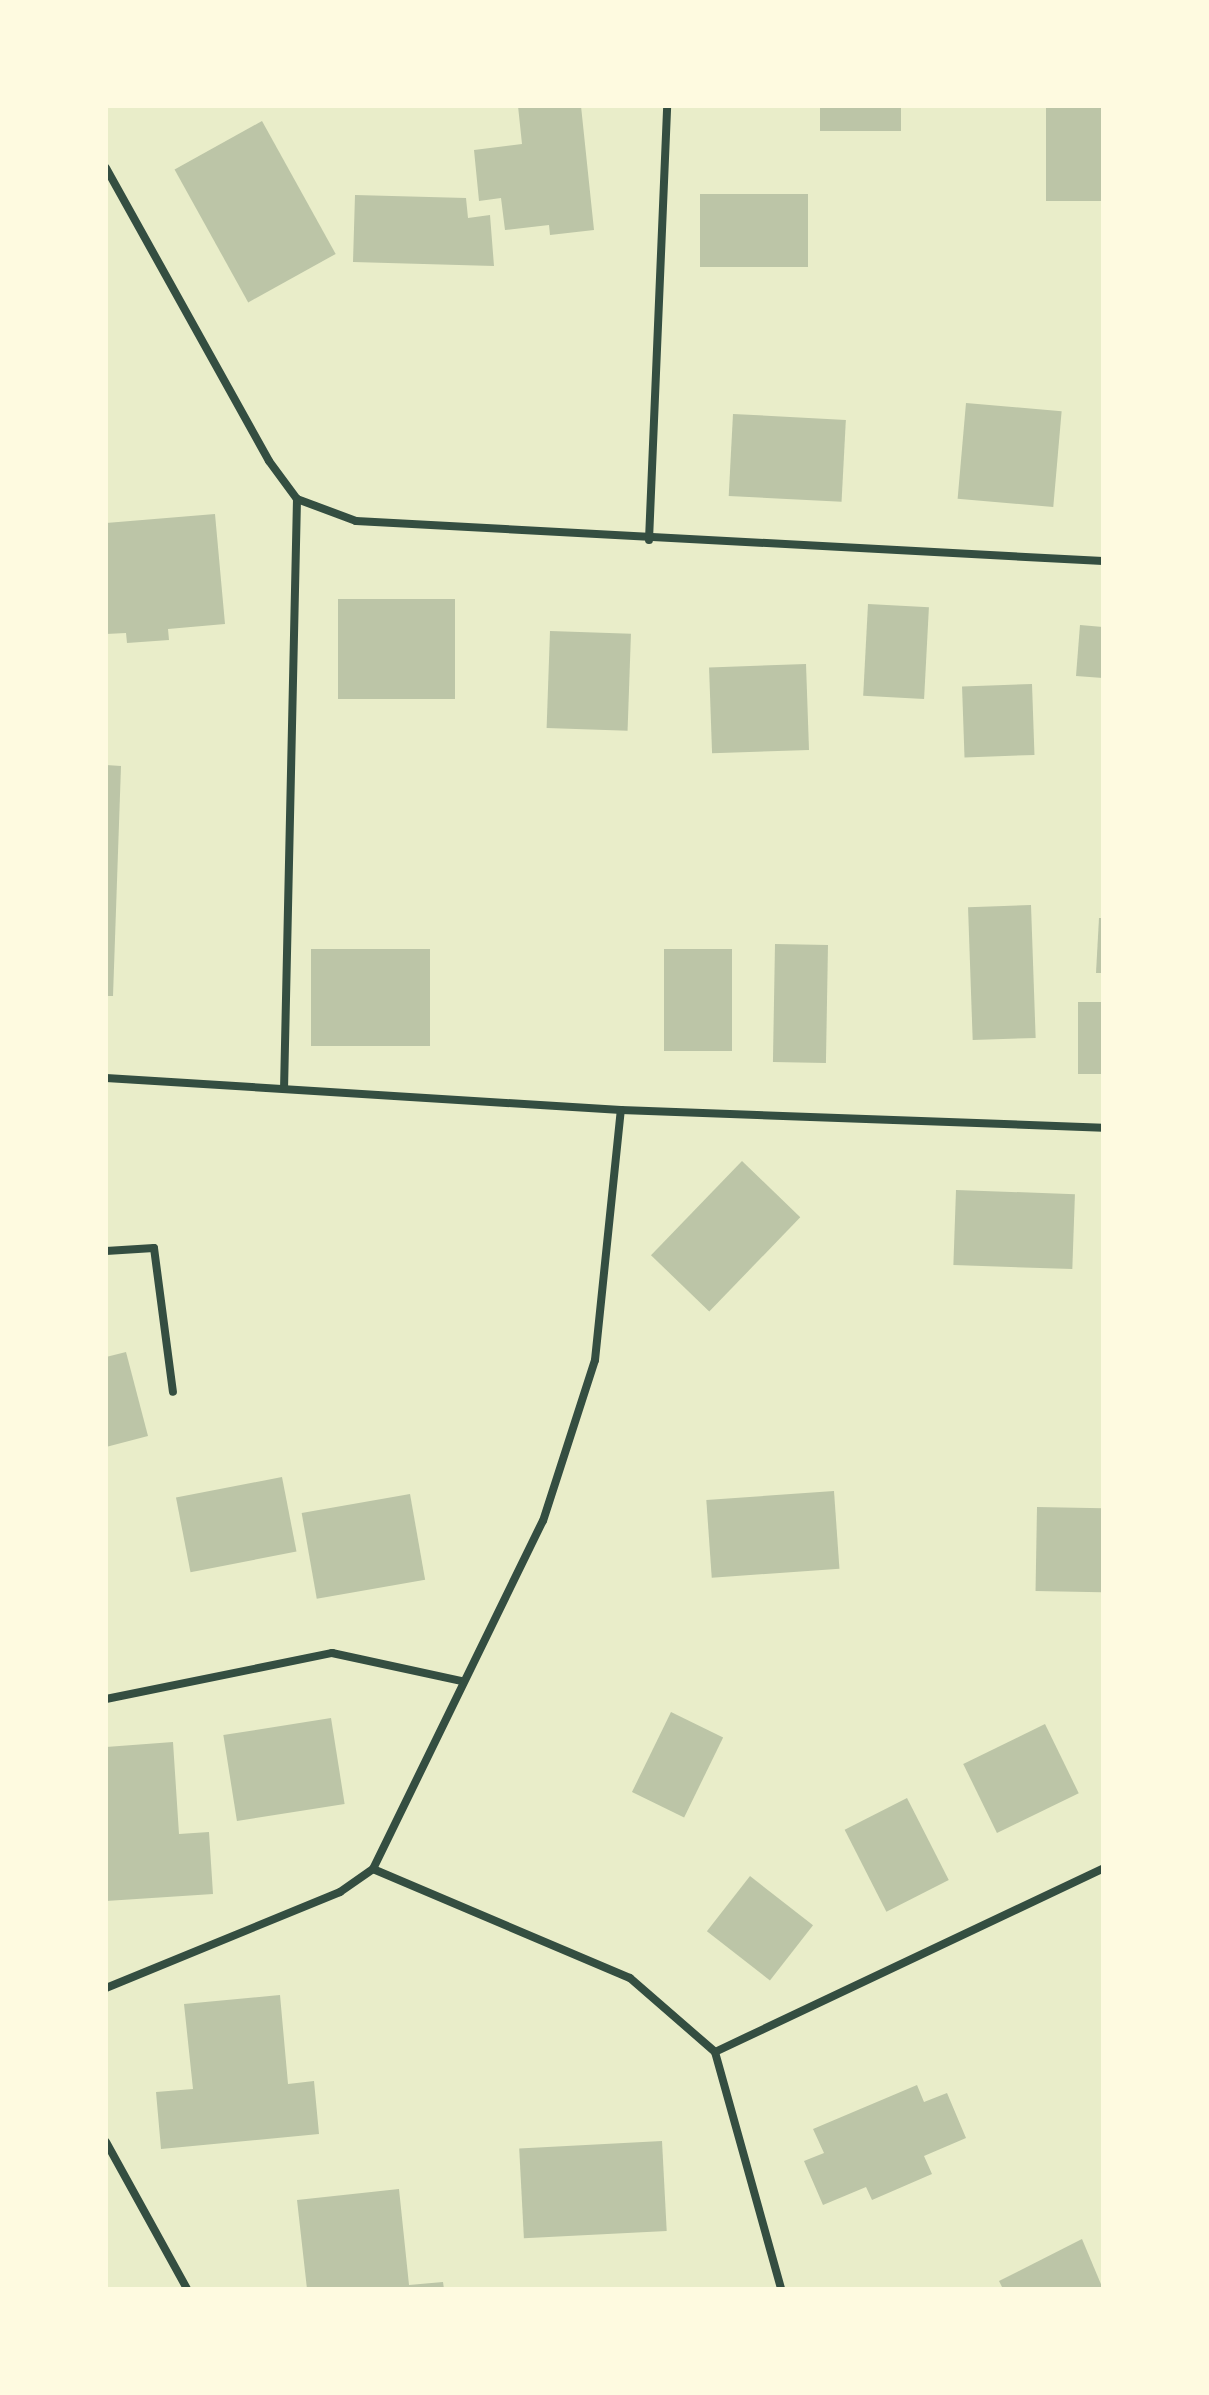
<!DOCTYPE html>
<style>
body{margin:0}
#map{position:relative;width:1209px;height:2395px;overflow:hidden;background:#e9edc9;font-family:Bitter,serif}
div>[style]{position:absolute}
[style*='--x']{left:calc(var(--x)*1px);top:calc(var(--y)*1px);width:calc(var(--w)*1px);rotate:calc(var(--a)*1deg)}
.building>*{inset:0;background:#bcc5a7;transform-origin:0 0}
.minor>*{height:8px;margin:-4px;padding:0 4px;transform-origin:4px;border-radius:4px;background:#344e41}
span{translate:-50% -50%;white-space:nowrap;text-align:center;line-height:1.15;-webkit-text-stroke:8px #fefae0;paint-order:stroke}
.frame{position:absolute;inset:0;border:108px solid #fefae0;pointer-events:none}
</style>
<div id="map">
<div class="building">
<div style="clip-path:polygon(518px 106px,581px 106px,594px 230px,550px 235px,549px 225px,505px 230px,501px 198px,479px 201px,474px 150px,522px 144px)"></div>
<div style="left:820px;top:106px;width:81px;height:25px"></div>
<div style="left:1046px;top:106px;width:57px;height:95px"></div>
<div style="left:262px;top:121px;width:152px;height:100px;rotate:61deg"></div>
<div style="left:700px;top:194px;width:108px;height:73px"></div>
<div style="clip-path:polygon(355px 195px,466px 198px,468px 218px,490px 215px,494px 266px,353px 262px)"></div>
<div style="left:966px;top:403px;width:96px;height:96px;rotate:5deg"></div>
<div style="left:733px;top:414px;width:113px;height:82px;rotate:3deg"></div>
<div style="clip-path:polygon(215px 514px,225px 624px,168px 629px,169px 640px,127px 643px,126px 633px,106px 634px,106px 523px)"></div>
<div style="left:338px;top:599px;width:117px;height:100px"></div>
<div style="left:868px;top:604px;width:61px;height:92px;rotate:3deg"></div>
<div style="clip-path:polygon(1080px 625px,1103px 627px,1103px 678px,1076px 676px)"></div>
<div style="left:550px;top:631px;width:81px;height:97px;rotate:2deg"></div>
<div style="left:806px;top:664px;width:86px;height:97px;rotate:88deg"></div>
<div style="left:1032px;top:684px;width:71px;height:70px;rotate:88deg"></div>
<div style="clip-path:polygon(106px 765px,121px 766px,113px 996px,106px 996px)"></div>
<div style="left:1031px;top:905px;width:133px;height:63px;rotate:88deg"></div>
<div style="clip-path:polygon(1099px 918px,1103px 918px,1103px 973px,1096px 973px)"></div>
<div style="left:775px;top:944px;width:53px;height:118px;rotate:1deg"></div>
<div style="left:311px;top:949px;width:119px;height:97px"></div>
<div style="left:664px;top:949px;width:68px;height:102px"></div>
<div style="left:1078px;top:1002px;width:25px;height:72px"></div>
<div style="left:742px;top:1161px;width:81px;height:131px;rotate:44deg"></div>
<div style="left:956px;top:1190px;width:119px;height:75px;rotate:2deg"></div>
<div style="clip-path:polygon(126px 1352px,148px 1436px,106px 1447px,106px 1357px)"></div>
<div style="left:282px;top:1477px;width:76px;height:108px;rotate:79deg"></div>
<div style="left:834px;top:1491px;width:78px;height:128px;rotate:86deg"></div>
<div style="left:410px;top:1494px;width:87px;height:110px;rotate:80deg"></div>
<div style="left:1037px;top:1507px;width:66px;height:84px;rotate:1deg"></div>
<div style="left:671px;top:1712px;width:58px;height:89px;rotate:26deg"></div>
<div style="left:331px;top:1718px;width:87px;height:109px;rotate:81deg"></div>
<div style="left:1045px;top:1724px;width:77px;height:91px;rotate:64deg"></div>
<div style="clip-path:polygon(173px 1742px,179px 1834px,209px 1832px,213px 1894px,106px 1901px,106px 1747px)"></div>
<div style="left:907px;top:1798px;width:92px;height:70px;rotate:63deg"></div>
<div style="left:750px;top:1876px;width:80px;height:70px;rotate:38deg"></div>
<div style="clip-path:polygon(280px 1995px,288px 2084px,314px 2081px,319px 2134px,161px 2149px,156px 2092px,193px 2089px,184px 2004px)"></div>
<div style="clip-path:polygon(917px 2085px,924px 2102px,947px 2093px,966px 2138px,924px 2156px,932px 2174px,872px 2200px,866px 2187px,823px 2205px,804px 2161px,824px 2153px,813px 2129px)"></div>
<div style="left:662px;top:2141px;width:90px;height:143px;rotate:87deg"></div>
<div style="clip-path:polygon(399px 2189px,409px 2285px,443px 2282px,444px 2289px,307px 2289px,297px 2200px)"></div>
<div style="clip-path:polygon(1082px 2239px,1103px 2289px,1003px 2289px,999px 2281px)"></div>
</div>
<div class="minor">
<div style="--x:106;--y:168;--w:335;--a:60.9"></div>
<div style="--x:269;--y:461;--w:47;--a:53.6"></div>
<div style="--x:297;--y:499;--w:589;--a:91.26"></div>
<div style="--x:297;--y:499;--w:63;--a:20.4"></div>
<div style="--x:356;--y:521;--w:748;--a:3.07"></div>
<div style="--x:649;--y:540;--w:434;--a:-87.6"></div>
<div style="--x:106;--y:1078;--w:516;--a:3.56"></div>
<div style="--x:621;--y:1110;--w:482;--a:2.1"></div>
<div style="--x:106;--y:1251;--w:48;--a:-3.6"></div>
<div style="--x:154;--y:1248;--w:145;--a:82.5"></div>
<div style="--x:106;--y:1699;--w:231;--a:-11.5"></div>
<div style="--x:332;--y:1653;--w:133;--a:12.2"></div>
<div style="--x:373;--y:1869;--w:279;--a:23"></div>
<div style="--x:630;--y:1978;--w:113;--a:41"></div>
<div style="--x:715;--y:2052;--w:246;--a:74.4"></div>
<div style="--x:106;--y:1988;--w:253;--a:-22.3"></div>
<div style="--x:340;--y:1892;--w:40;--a:-34.9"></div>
<div style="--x:373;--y:1869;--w:387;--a:-64"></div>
<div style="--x:543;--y:1521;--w:169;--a:-72.1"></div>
<div style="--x:595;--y:1360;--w:251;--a:-84.1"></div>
<div style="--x:715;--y:2052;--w:429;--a:-25.3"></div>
<div style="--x:106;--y:2142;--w:168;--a:61.1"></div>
</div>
<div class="frame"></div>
</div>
